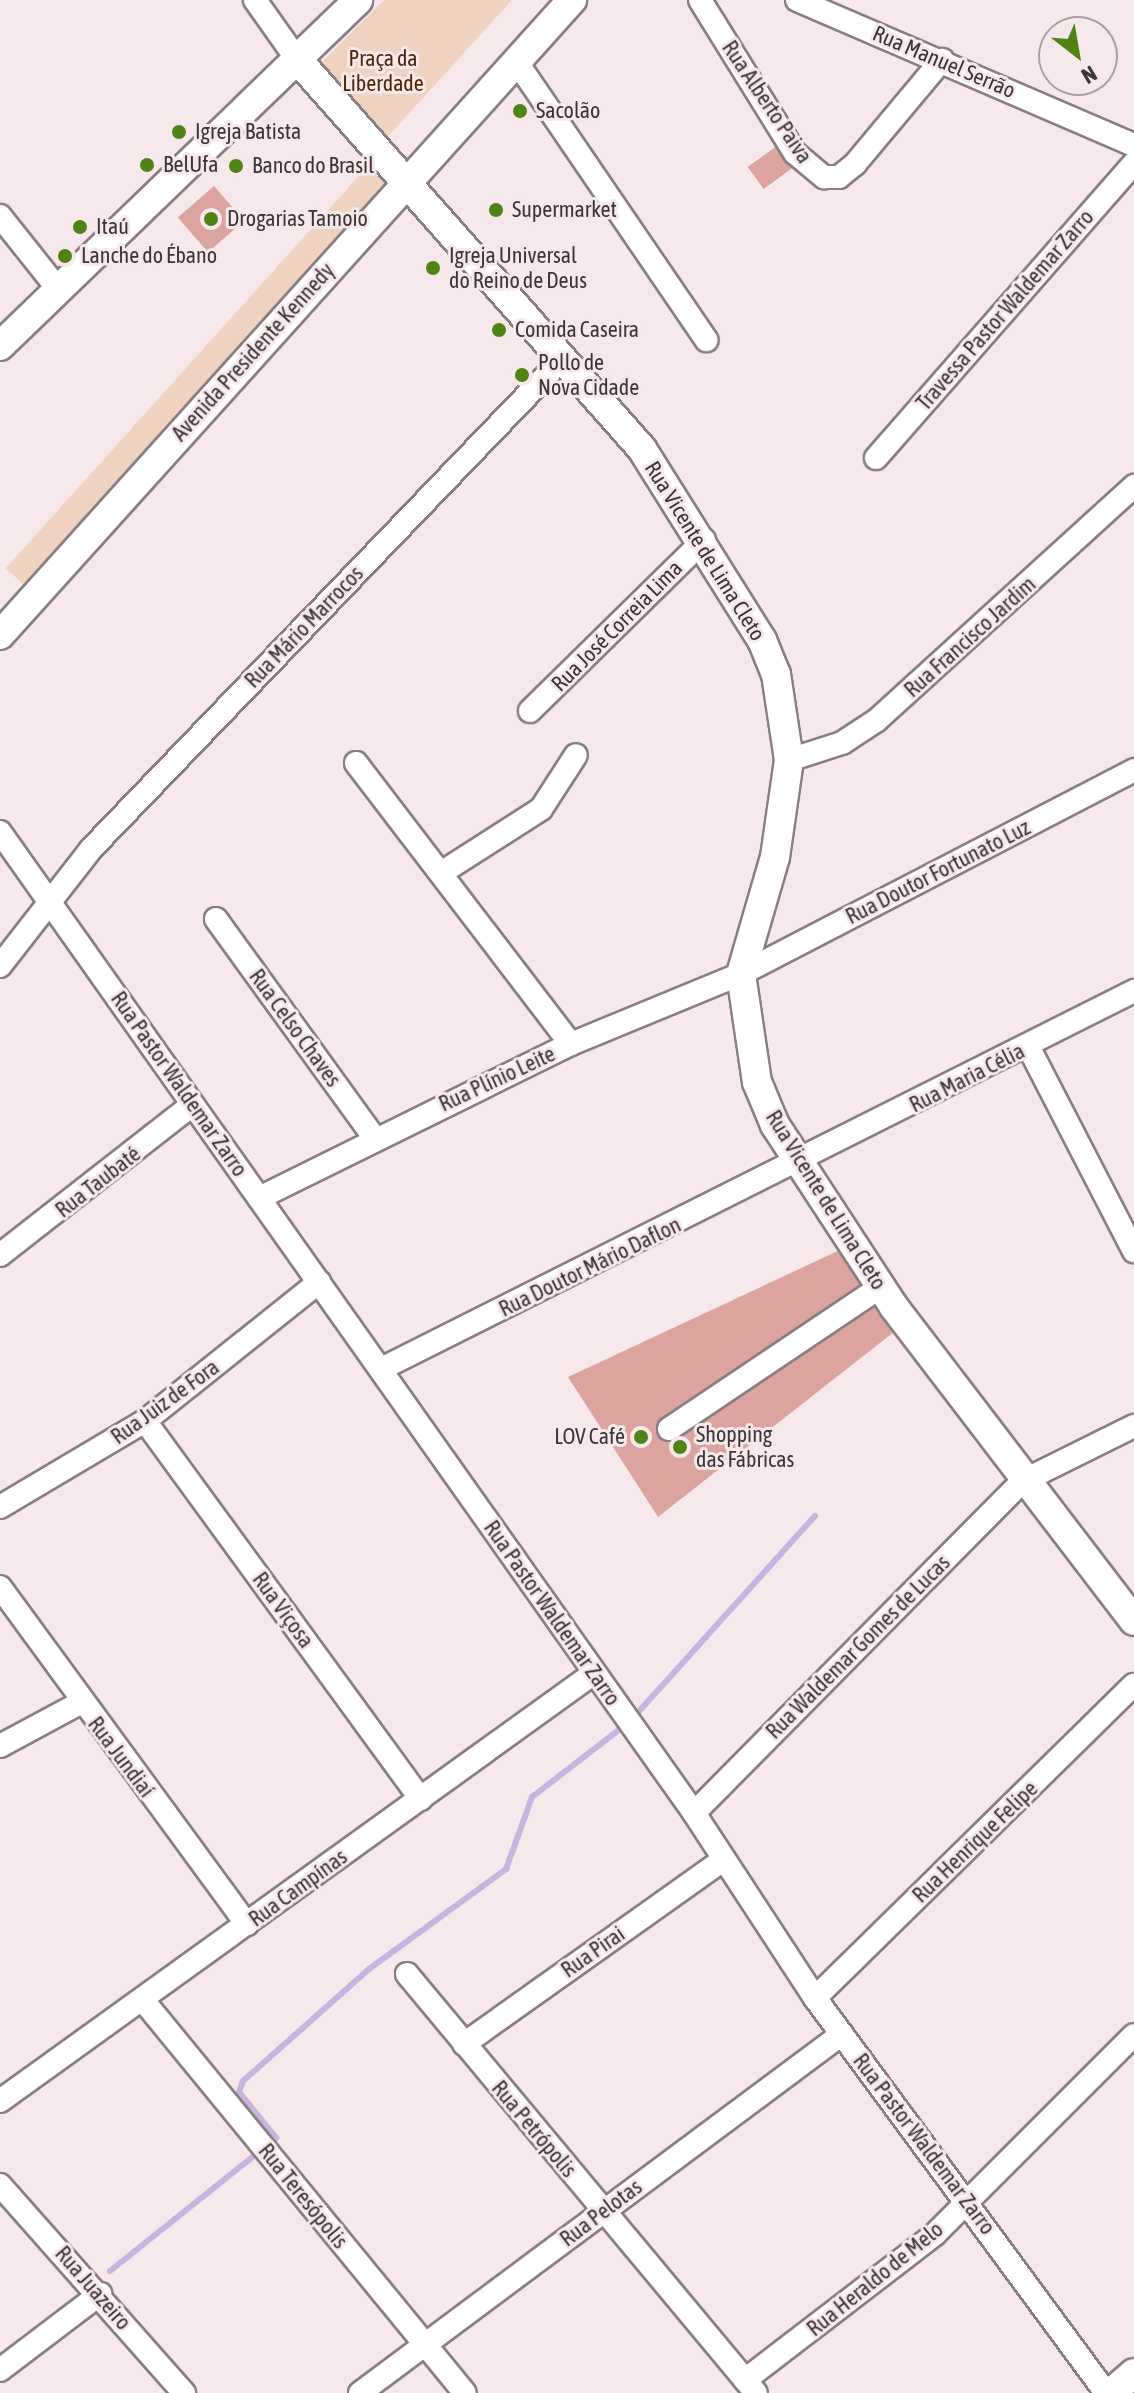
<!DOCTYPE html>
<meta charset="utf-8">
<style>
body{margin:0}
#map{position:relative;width:1134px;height:2393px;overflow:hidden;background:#f6e8eb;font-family:"Asap Condensed",sans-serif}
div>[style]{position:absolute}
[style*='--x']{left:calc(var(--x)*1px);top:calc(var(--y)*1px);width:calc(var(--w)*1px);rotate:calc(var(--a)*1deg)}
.green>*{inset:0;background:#f0d2c1;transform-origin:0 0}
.stream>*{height:6px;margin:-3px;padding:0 3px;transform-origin:3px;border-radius:3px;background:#c9b3e1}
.building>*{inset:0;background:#dca49e;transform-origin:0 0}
.roads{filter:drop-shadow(2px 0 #8b7e82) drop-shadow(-2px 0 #8b7e82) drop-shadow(0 2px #8b7e82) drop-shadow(0 -2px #8b7e82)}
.minor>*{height:22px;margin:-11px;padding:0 11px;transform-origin:11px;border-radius:11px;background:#fff}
.major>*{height:28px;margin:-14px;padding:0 14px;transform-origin:14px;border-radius:14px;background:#fff}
.dots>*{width:22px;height:22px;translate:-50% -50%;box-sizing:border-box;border:4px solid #f6e8eb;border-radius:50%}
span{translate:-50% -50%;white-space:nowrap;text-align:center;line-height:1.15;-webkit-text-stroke:6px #f6e8eb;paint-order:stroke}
.park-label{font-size:22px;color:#522605}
.street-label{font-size:22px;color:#3b3637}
.poi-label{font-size:22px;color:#3b3637}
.left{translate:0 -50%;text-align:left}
.right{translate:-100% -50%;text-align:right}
.north{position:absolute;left:1038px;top:16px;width:80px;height:80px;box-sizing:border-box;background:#f6e8eb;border:2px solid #aba1a3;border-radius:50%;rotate:149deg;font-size:22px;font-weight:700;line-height:32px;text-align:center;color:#3b3637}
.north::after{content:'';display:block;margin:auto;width:28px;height:36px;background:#518215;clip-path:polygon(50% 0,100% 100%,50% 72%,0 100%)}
</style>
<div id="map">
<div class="green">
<div style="clip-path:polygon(384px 0,512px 0,382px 143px,314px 70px)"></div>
<div style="left:367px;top:167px;width:31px;height:540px;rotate:42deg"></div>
</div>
<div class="stream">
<div style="--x:633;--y:1718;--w:272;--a:-48"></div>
<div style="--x:110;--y:2271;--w:213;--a:-38.7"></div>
<div style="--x:276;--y:2138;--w:59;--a:-128.8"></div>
<div style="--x:239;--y:2092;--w:12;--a:-70"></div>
<div style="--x:243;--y:2081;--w:169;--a:-41.6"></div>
<div style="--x:369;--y:1969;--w:170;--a:-36.1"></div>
<div style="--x:506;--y:1869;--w:77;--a:-70.1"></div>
<div style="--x:532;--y:1797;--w:118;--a:-37.7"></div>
</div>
<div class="building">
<div style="left:781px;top:143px;width:27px;height:41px;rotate:54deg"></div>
<div style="left:214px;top:186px;width:46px;height:48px;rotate:49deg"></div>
<div style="clip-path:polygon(842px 1249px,899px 1328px,658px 1517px,568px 1377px)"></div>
</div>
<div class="roads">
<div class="minor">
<div style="--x:255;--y:0;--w:71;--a:54.7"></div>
<div style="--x:700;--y:0;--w:180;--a:58.2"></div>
<div style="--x:795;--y:153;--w:38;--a:40"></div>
<div style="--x:824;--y:177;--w:15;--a:0"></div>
<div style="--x:839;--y:177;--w:21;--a:-39"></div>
<div style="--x:855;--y:164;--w:136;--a:-50.1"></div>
<div style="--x:797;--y:0;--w:367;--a:23.3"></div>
<div style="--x:516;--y:61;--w:338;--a:55.7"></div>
<div style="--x:0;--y:216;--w:93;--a:51.5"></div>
<div style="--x:876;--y:458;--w:392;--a:-48.8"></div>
<div style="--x:530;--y:711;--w:244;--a:-44.5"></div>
<div style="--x:789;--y:760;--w:56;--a:-17.8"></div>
<div style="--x:842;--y:743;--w:42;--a:-33.3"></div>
<div style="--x:877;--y:720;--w:348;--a:-42.3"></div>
<div style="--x:356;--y:763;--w:354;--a:52.6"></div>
<div style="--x:0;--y:832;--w:1202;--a:54.72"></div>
<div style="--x:694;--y:1813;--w:221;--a:56.8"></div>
<div style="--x:815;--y:1998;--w:491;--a:53.6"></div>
<div style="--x:441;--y:873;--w:119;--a:-32.6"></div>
<div style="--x:541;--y:809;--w:64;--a:-57.1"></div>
<div style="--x:216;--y:919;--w:269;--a:54.1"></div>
<div style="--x:0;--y:966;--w:148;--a:-52.1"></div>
<div style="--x:91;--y:849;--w:681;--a:-46.13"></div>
<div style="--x:1028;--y:1046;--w:231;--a:62.7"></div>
<div style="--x:259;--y:1198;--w:348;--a:-26.3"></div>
<div style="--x:571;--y:1044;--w:184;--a:-22.4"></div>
<div style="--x:741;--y:974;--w:443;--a:-27.4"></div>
<div style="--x:0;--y:1255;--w:244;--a:-38"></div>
<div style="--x:381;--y:1369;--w:843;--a:-26.66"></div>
<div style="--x:145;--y:1421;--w:468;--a:53.9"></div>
<div style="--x:669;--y:1429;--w:254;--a:-33.9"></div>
<div style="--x:0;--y:1507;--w:169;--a:-30.7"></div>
<div style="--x:145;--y:1421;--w:223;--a:-38.6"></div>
<div style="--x:0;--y:1587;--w:418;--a:53.8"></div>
<div style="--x:0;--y:1746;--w:91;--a:-28.3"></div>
<div style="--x:694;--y:1813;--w:465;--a:-45.3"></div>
<div style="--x:1021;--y:1482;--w:126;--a:-26.4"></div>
<div style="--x:407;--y:1974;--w:545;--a:50.21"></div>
<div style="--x:815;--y:1998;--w:447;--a:-44.5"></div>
<div style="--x:142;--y:1999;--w:509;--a:50.66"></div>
<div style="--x:464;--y:2044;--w:318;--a:-35.4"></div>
<div style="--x:0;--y:2101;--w:732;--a:-35.77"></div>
<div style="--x:0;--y:2185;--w:278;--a:48.5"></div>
<div style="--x:0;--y:2370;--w:126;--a:-37.2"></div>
<div style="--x:745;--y:2380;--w:240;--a:-37.5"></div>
<div style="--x:935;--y:2234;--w:281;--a:-45"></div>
<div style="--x:360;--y:2393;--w:601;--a:-36.68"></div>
</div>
<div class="major">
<div style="--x:296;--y:58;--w:522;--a:48.49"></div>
<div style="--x:642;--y:449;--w:226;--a:57.9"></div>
<div style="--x:762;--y:640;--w:37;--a:68"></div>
<div style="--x:776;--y:674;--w:87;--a:81.4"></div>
<div style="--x:789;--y:760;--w:98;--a:98.2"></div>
<div style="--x:775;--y:857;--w:122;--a:106.2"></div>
<div style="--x:741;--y:974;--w:109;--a:81.6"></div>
<div style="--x:757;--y:1082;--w:47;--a:67.3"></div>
<div style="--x:775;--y:1125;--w:217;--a:56.8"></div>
<div style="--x:894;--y:1307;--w:395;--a:52.6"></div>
<div style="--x:0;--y:346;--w:498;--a:-44"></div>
<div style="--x:0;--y:635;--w:855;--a:-47.99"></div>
<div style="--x:1111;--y:2393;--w:30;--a:-41"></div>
</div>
</div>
<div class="dots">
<div style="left:520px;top:111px;background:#518215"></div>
<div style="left:179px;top:132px;background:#518215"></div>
<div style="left:147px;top:165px;background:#518215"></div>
<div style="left:236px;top:166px;background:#518215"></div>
<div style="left:496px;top:210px;background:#518215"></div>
<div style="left:211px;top:219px;background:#518215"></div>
<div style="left:80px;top:227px;background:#518215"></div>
<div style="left:65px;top:256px;background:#518215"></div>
<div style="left:433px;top:268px;background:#518215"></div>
<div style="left:499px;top:330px;background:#518215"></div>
<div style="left:522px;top:375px;background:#518215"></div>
<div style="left:641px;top:1437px;background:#518215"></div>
<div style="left:680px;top:1447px;background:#518215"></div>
</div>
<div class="park-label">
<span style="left:383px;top:71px">Praça da<br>Liberdade</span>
</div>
<div class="street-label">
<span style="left:944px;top:62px;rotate:23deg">Rua Manuel Serrão</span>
<span style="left:767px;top:102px;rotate:56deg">Rua Alberto Paiva</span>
<span style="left:1005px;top:310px;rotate:-49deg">Travessa Pastor Waldemar Zarro</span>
<span style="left:253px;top:352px;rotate:-48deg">Avenida Presidente Kennedy</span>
<span style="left:705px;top:551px;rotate:58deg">Rua Vicente de Lima Cleto</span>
<span style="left:617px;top:626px;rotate:-45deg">Rua José Correia Lima</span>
<span style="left:304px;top:627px;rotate:-46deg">Rua Mário Marrocos</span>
<span style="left:970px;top:637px;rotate:-42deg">Rua Francisco Jardim</span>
<span style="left:938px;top:872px;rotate:-27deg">Rua Doutor Fortunato Luz</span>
<span style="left:295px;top:1028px;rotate:54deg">Rua Celso Chaves</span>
<span style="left:967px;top:1078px;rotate:-27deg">Rua Maria Célia</span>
<span style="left:497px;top:1079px;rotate:-25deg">Rua Plínio Leite</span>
<span style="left:179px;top:1084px;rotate:55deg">Rua Pastor Waldemar Zarro</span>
<span style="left:98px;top:1182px;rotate:-38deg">Rua Taubaté</span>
<span style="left:826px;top:1200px;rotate:58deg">Rua Vicente de Lima Cleto</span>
<span style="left:590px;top:1267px;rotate:-26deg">Rua Doutor Mário Daflon</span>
<span style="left:165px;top:1402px;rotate:-36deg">Rua Juiz de Fora</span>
<span style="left:283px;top:1610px;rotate:54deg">Rua Viçosa</span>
<span style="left:552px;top:1613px;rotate:55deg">Rua Pastor Waldemar Zarro</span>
<span style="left:858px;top:1647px;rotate:-45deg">Rua Waldemar Gomes de Lucas</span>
<span style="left:121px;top:1757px;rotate:53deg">Rua Jundiaí</span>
<span style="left:975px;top:1842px;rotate:-44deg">Rua Henrique Felipe</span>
<span style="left:298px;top:1888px;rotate:-36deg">Rua Campínas</span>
<span style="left:593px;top:1952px;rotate:-35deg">Rua Pirai</span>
<span style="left:534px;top:2129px;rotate:50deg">Rua Petrópolis</span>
<span style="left:924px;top:2144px;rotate:53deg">Rua Pastor Waldemar Zarro</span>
<span style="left:303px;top:2196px;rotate:51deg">Rua Teresópolis</span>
<span style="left:601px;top:2213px;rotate:-37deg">Rua Pelotas</span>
<span style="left:875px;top:2279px;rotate:-39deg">Rua Heraldo de Melo</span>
<span style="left:93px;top:2288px;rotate:49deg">Rua Juazeiro</span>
</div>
<div class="poi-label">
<span class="left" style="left:536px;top:111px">Sacolão</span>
<span class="left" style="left:195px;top:132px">Igreja Batista</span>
<span class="left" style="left:163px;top:165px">BelUfa</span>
<span class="left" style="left:252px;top:166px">Banco do Brasil</span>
<span class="left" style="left:512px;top:210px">Supermarket</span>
<span class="left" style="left:227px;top:219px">Drogarias Tamoio</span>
<span class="left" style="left:96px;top:227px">Itaú</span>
<span class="left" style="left:449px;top:268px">Igreja Universal<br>do Reino de Deus</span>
<span class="left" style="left:81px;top:256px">Lanche do Ébano</span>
<span class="left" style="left:515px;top:330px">Comida Caseira</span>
<span class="left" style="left:538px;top:375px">Pollo de<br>Nova Cidade</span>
<span class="left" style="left:696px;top:1447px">Shopping<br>das Fábricas</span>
<span class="right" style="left:625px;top:1437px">LOV Café</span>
</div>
<div class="north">N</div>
</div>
